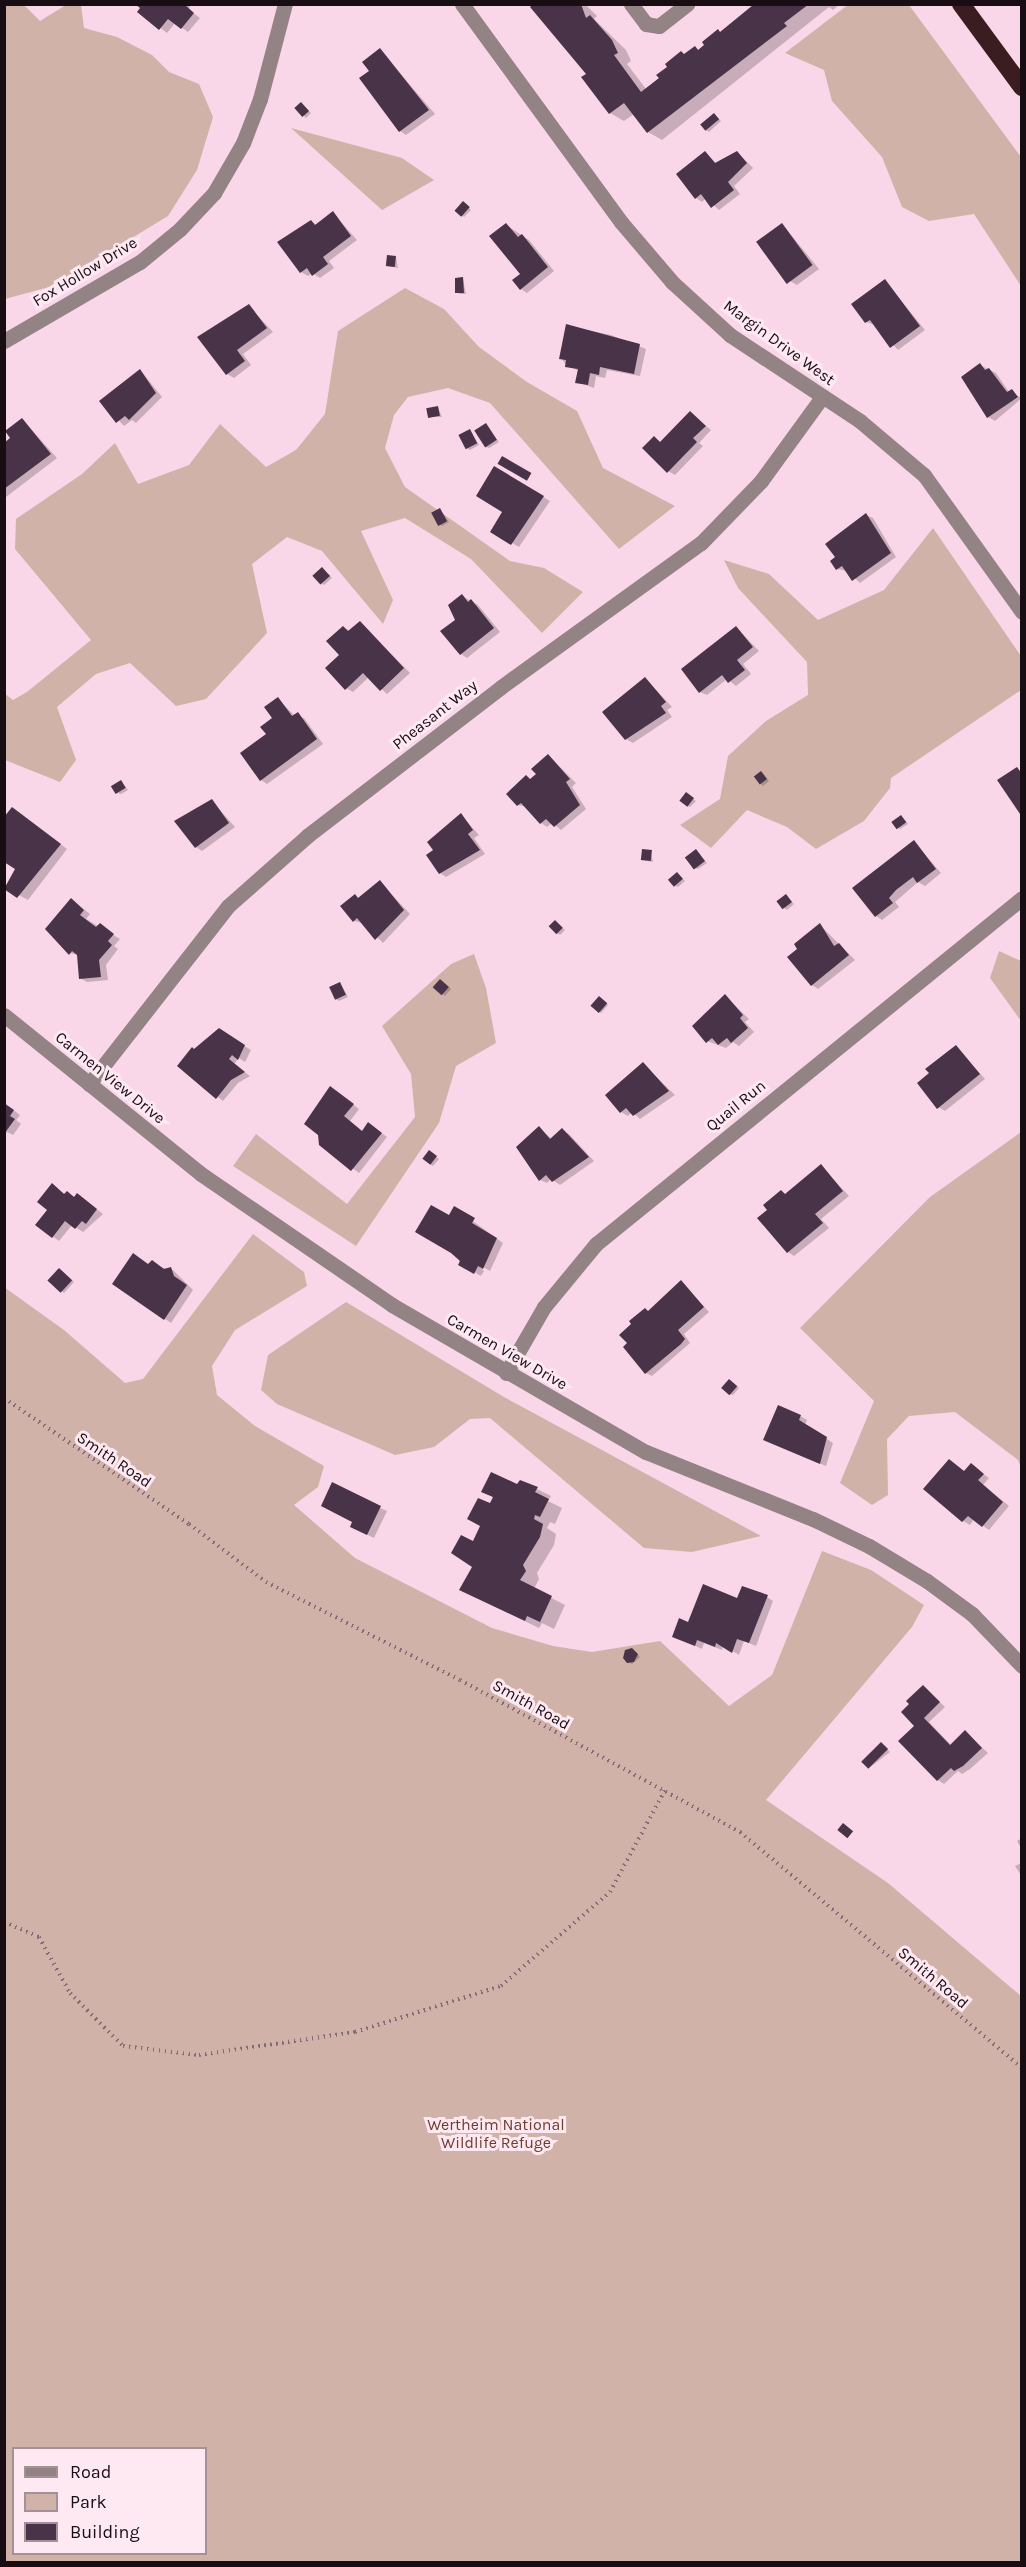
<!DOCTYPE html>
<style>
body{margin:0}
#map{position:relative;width:1026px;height:2567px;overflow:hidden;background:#fad7e8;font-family:Karla,sans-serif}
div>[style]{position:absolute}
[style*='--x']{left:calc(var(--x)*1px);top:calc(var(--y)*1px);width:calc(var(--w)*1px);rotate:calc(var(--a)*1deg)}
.green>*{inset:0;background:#d1b2a9}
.shadow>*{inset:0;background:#0003}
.building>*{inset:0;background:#483349;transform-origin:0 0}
.path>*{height:4px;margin-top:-2px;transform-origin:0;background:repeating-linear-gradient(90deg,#836c77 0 1.5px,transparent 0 6px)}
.minor>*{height:15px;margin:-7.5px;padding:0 7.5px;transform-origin:7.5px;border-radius:7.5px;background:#938384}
.highway>*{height:18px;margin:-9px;padding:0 9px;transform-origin:9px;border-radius:9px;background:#391d21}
span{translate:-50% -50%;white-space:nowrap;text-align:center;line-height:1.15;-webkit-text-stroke:6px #fee9f3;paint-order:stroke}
.street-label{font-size:16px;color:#180d12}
.park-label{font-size:16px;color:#703c2f}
.frame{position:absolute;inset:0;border:6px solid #180d12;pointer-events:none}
.legend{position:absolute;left:12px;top:2447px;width:195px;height:108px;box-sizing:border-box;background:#fee9f3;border:2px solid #a29199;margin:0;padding:8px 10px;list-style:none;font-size:18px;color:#180d12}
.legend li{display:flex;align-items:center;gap:12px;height:30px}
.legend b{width:30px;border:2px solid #a29199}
</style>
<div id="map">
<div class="green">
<div style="clip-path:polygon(5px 4px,24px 5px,40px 21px,66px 5px,81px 5px,84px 28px,117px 37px,152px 55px,169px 72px,199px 84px,213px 117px,197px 170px,168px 216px,53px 286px,5px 299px)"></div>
<div style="clip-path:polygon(849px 4px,909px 5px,1021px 157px,1021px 286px,974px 214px,929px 221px,902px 207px,882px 157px,832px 101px,824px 70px,785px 53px)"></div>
<div style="clip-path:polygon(291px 128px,402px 158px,434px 180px,382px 210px)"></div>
<div style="clip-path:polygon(405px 288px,444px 309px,479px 347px,527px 382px,577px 411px,603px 468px,675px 506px,619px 549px,490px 403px,448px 388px,408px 397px,394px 415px,385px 448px,405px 487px,510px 561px,544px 568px,583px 592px,542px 633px,471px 559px,405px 518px,361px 531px,393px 600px,383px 624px,322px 551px,287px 537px,252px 564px,267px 633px,206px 699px,176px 706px,130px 663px,96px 674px,57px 707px,76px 760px,60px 782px,5px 760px,4px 693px,13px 700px,27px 692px,91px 640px,15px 549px,16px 519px,82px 474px,115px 443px,138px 484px,189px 465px,220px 424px,266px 467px,296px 450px,325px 414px,338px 331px)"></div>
<div style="clip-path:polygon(933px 528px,1021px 656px,1021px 690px,891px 778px,890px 788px,864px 821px,816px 849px,787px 827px,747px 810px,711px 848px,680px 825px,720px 799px,728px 756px,766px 721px,808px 695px,807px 662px,738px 588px,724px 560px,769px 574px,818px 620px,884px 590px)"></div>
<div style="clip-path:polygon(999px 951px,1021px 961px,1021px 1021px,990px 978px)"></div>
<div style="clip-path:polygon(474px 954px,486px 988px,496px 1043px,456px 1066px,439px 1123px,356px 1246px,233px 1166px,256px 1134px,347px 1204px,415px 1117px,411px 1074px,382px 1026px,451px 964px)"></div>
<div style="clip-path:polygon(1021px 1132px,1021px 1468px,1018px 1460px,955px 1412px,909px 1416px,887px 1439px,888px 1495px,872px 1505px,840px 1483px,874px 1401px,800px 1328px,930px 1197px)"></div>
<div style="clip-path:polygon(evenodd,253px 1234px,304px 1272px,307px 1286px,235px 1330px,212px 1366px,217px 1395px,255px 1426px,324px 1466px,318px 1487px,294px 1505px,355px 1558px,492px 1628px,553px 1646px,592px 1652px,660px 1641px,729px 1706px,772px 1675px,822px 1551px,871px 1570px,924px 1605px,912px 1627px,766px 1800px,888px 1883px,1021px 1996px,1021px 2562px,5px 2562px,4px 1287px,64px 1330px,125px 1383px,143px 1379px,253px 1234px,14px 2448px,206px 2448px,206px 2554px,14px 2554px,14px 2448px)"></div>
<div style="clip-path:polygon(346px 1302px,504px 1397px,761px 1536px,692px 1552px,644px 1548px,490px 1418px,470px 1419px,434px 1447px,395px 1455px,277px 1404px,261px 1390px,268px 1355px)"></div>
</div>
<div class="shadow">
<div style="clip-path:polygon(138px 4px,192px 4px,188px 9px,200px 18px,188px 32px,175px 23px,167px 33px,139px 12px,142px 8px)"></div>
<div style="clip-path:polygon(536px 4px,585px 4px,597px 16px,594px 19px,626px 50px,631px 61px,627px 64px,646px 89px,695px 48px,699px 50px,760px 4px,840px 4px,833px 10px,829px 7px,662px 140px,648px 132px,634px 114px,624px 121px,610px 113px,588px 74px)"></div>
<div style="clip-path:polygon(380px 50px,435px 114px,406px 135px,400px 131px,371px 72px)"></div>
<div style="clip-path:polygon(304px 106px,311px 113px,306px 118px,304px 116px)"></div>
<div style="clip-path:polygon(714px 114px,721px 121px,709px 132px,706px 130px)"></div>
<div style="clip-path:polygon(737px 152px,753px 168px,734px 186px,740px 194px,719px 210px,706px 198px,702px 202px,696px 198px,706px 153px,717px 164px)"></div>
<div style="clip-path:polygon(466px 204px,471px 210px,464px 217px,462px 215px)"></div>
<div style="clip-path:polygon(333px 213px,357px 240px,329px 261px,334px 268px,320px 278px,312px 273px,308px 276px,301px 272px,312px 222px,317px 225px)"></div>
<div style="clip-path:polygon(782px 224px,819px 269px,797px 285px,790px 281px)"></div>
<div style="clip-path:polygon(506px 225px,529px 240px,554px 271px,527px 293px,521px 289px,522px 275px)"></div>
<div style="clip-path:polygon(396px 257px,398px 268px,387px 266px)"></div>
<div style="clip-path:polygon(463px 279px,466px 294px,460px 294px,457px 292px)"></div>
<div style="clip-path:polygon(885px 281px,925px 330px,898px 350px,875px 325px,866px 322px,853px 304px)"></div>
<div style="clip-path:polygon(249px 306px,273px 332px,243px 354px,251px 365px,234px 378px,227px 374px)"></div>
<div style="clip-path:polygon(567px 326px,611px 335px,646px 349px,640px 376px,607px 370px,605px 378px,596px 376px,594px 388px,577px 382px,579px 371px,567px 366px,561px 358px)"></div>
<div style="clip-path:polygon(980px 365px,996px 373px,1009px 392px,1022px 398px,995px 421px,988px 417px)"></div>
<div style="clip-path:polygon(141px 371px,162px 397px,136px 423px,132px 420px,124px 426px,101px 401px)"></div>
<div style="clip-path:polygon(438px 408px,442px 417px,430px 417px)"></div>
<div style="clip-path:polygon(690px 413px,711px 430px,699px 443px,703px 446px,675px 475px,668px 471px,654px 438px,662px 443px)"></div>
<div style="clip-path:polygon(22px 419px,57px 458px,6px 497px,4px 444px,12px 438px)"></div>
<div style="clip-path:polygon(486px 425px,499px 442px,489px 448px,486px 447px)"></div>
<div style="clip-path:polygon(470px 431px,479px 445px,470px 450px,467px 448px)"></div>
<div style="clip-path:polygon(494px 468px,550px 501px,519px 547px,492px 531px,504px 511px)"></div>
<div style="clip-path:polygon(440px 509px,449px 522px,442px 526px,439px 524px)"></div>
<div style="clip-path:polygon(866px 515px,873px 518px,896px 557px,860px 583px,847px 571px,837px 569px,837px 558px)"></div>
<div style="clip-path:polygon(322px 568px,332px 578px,324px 585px,321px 583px)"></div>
<div style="clip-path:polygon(462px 596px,478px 605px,500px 632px,467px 658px,461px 654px,456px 620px)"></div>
<div style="clip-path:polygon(360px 622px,410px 673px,387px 694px,369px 677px,353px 692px,346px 688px,341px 655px,343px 627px,350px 631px)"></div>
<div style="clip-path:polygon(736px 627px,759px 651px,743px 664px,751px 674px,736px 686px,727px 679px,707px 695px,700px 692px)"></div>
<div style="clip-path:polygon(645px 678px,672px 707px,667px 710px,672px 717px,633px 743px,626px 739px)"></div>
<div style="clip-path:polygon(278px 699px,295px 716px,304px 718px,323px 744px,267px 784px,261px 780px)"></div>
<div style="clip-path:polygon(549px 756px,576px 783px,572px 787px,586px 809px,561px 830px,552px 823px,547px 827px,541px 823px,527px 807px,518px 805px)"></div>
<div style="clip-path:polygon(763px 774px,769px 781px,763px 786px,755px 777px)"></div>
<div style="clip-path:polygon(121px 782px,128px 790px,121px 794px,118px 793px)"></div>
<div style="clip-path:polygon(689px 796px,696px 801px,690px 807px,688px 806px)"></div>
<div style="clip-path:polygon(212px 801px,235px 827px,202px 851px,196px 847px)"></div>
<div style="clip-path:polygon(19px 813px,67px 849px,28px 900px,6px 888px,16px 869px)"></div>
<div style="clip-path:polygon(461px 815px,479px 835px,474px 838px,485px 854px,446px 877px,440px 873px,435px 851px)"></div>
<div style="clip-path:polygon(901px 816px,908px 824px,900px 829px,897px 827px)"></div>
<div style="clip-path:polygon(914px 842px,941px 873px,925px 886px,918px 882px,895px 902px,899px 907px,882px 920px,876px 916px)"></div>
<div style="clip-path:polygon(696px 851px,707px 863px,698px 869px,695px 868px)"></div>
<div style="clip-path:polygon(651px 852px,653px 862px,642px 860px)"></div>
<div style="clip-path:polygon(680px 876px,685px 881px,678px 887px,675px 886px)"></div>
<div style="clip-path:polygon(380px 882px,410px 914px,383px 943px,363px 923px,354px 921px,355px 896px,360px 899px)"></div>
<div style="clip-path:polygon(786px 896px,794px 904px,787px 910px,784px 908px)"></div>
<div style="clip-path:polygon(77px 904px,90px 914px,86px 919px,120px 939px,114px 946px,118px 949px,106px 965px,108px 980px,87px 982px,80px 978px,78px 955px,70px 953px)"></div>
<div style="clip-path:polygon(558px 924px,565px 930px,560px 935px,557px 933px)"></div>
<div style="clip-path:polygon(820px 925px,855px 960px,818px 989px,812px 985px,799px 949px)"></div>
<div style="clip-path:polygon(443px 982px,451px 989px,445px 996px,434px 987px)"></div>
<div style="clip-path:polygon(340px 983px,348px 997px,339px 1001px,336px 999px)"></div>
<div style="clip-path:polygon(725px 996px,749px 1019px,745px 1022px,754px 1032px,739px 1046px,733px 1042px,726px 1048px,707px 1041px)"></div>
<div style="clip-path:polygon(602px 1000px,608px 1005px,601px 1013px,598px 1011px)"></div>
<div style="clip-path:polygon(219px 1030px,251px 1050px,245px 1062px,239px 1058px,234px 1064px,250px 1076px,238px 1083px,223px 1101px,179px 1066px)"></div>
<div style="clip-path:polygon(956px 1047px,985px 1079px,945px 1111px,938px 1107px,931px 1074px)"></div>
<div style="clip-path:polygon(643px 1064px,675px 1095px,640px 1119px,632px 1112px,628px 1116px,621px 1112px)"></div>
<div style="clip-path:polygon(331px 1088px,359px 1109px,350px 1121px,363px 1132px,375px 1128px,387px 1137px,359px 1173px,320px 1144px)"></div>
<div style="clip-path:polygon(4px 1103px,20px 1115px,16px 1120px,21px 1124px,13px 1135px,7px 1132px,4px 1136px)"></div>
<div style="clip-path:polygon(539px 1128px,552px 1139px,562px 1130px,569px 1134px,594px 1161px,560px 1185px,551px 1179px,547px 1183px,540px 1180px)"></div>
<div style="clip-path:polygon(432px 1154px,439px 1159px,433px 1166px,430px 1164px)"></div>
<div style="clip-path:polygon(821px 1166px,849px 1196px,821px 1219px,829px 1228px,794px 1256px,788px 1252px,769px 1210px,781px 1192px,787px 1195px)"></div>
<div style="clip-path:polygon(52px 1185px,66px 1195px,84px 1199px,103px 1214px,83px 1232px,72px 1225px,59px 1241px,37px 1225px,49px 1209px)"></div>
<div style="clip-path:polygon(455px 1208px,503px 1243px,490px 1271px,473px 1261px,484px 1271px,481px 1276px,460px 1264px,449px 1217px)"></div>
<div style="clip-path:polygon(149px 1265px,173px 1270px,193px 1290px,171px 1323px,114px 1283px)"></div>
<div style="clip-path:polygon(62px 1271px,74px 1282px,64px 1293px,49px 1280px)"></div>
<div style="clip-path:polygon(682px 1282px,709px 1312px,684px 1334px,690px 1343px,652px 1376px,646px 1373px,649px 1312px)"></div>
<div style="clip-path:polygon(732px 1382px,739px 1388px,733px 1395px,730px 1394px)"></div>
<div style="clip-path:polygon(800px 1416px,807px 1420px,805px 1425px,833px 1443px,826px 1466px,771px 1443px)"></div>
<div style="clip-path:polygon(971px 1465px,989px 1478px,983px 1485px,1009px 1506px,989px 1530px,974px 1519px,970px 1525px,963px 1521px,925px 1489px,965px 1472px)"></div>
<div style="clip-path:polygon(521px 1481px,551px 1496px,548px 1501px,562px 1508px,555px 1524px,550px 1522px,547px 1528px,556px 1534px,554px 1545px,537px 1573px,539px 1579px,534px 1589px,565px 1605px,554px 1629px,542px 1623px,539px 1628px,475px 1597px,474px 1543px,494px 1498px,483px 1491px,517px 1486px)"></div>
<div style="clip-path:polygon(380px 1508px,387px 1511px,374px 1538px,358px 1530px)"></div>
<div style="clip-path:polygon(767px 1597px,773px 1601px,756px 1646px,744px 1641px,739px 1655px,723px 1645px,722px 1650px,704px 1643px,702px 1649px,674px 1636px,738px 1600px)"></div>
<div style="clip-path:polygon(632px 1649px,640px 1657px,632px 1664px,628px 1662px)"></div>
<div style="clip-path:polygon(923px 1686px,945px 1707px,929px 1722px,951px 1745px,965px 1732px,988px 1753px,970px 1769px,962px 1774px,958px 1771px,944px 1784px,938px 1780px,916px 1726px)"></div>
<div style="clip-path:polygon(884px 1746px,890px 1752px,869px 1768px)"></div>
<div style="clip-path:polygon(1022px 1838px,1022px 1850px,1017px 1841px)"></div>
<div style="clip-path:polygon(1022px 1863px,1022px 1877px,1015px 1866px)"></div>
</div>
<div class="building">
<div style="clip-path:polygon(135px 4px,184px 4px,194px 13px,181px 29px,168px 19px,159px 30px,137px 12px,140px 8px)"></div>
<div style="clip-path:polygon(533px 4px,581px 4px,586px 18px,590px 15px,612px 40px,618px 53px,614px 55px,641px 92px,659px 78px,656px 75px,667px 67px,665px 64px,681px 51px,684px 54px,695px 46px,698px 50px,704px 45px,702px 42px,718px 29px,720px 32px,753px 5px,809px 4px,784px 23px,787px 26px,647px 133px,624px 103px,609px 114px,581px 77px,586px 74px,530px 7px)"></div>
<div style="clip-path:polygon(380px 48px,429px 110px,399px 132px,359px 78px,369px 71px,362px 62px)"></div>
<div style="left:301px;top:102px;width:12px;height:9px;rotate:48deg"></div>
<div style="left:714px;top:113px;width:8px;height:18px;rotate:50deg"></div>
<div style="clip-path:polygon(705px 151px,715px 163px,737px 151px,747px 163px,728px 182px,734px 190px,711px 208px,701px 194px,695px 199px,676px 174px)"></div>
<div style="left:463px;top:201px;width:9px;height:13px;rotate:41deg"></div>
<div style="clip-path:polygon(333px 211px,351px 236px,323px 257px,328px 264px,312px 276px,307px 268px,300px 273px,277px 242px,311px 220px,315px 225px)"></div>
<div style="clip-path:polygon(506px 223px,518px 237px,522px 234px,548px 267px,520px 290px,512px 280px,520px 274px,489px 236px)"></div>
<div style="left:782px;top:223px;width:52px;height:32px;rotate:54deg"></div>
<div style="left:387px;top:255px;width:9px;height:11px;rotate:6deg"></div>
<div style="clip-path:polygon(463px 277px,464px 293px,455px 293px,455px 278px)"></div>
<div style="clip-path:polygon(885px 279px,920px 326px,890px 348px,870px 320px,865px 323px,851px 304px)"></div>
<div style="clip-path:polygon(249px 304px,267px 328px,237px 350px,245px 361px,226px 375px,197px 337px)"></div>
<div style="clip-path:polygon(566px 324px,640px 344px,634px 374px,600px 367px,599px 375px,590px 373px,588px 385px,575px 383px,578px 369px,565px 367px,566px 360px,559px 359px)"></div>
<div style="clip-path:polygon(980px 363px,985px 370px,989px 368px,1007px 392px,1012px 389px,1018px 397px,987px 418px,961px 377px)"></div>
<div style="clip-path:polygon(140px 369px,156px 393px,129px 420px,125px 416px,116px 423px,99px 401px)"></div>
<div style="left:438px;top:406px;width:10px;height:12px;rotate:79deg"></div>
<div style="clip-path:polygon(690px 411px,706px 426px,693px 438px,697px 442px,667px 473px,642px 448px,654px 436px,660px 442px)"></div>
<div style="clip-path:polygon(22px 418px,51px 454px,4px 489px,4px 443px,10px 438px,5px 431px)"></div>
<div style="left:486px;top:423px;width:20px;height:14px;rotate:57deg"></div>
<div style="left:470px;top:429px;width:16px;height:13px;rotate:63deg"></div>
<div style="left:502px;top:456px;width:34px;height:9px;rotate:30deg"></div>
<div style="clip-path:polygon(494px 466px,544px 496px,511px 545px,490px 532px,502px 512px,476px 496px)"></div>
<div style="left:440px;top:508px;width:15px;height:10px;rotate:62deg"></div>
<div style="clip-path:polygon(866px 513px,891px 553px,852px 581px,842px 566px,836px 570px,830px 561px,835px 557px,825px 544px)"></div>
<div style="left:322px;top:567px;width:12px;height:13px;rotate:48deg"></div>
<div style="clip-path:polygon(462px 594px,468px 602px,471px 599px,494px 628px,460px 655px,440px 631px,455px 620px,448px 605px)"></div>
<div style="clip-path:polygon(360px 621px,404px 668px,380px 691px,363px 673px,345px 690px,325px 668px,339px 655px,326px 641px,343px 626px,348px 631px)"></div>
<div style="clip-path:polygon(736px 626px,753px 647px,737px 660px,745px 670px,728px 683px,722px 675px,699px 693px,681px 669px)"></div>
<div style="clip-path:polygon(645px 677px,666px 702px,661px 706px,666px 713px,625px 740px,602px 712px)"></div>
<div style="clip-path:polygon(278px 697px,292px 716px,298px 712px,317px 739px,260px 781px,240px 753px,266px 734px,260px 727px,272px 718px,264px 707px)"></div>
<div style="clip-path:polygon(548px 754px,570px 779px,566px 782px,580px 805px,554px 827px,546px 819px,540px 824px,521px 803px,517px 806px,506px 794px,526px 775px,530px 779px,536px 774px,531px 769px)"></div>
<div style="clip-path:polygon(1017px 767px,1022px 774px,1022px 817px,997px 780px)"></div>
<div style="left:761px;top:771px;width:10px;height:9px;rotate:53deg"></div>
<div style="left:121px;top:780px;width:9px;height:12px;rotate:58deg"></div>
<div style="left:686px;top:792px;width:10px;height:11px;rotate:37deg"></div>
<div style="clip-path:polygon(212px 799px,229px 823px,195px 848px,174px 821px)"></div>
<div style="clip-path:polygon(12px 807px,61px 844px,17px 898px,4px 889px,15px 869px,4px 862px,4px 817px)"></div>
<div style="clip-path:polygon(461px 813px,473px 830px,468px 834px,480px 850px,439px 874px,426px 855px,433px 850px,427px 842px)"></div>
<div style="left:901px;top:815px;width:9px;height:12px;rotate:54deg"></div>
<div style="clip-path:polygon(914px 840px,936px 869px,917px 883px,913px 877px,896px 890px,889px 898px,893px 903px,875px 917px,852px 888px)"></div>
<div style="left:642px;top:849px;width:10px;height:11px;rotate:6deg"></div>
<div style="left:696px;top:849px;width:15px;height:14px;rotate:53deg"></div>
<div style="left:677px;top:872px;width:9px;height:12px;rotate:49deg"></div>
<div style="clip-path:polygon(380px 880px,404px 910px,375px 940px,357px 918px,353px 922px,340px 906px,355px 894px,358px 898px)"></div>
<div style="left:786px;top:894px;width:10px;height:12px;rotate:53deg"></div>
<div style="clip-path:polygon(71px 898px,84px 910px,80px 915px,96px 927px,100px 923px,114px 934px,108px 941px,112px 945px,99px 960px,101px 977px,79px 979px,77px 955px,72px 951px,69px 955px,45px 929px)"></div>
<div style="left:555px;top:920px;width:11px;height:9px;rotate:45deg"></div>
<div style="clip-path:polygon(820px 923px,834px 946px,839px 943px,849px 955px,811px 986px,787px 957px,797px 949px,794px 944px)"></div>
<div style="left:440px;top:979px;width:12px;height:11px;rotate:42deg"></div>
<div style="left:340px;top:982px;width:14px;height:12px;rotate:65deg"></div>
<div style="clip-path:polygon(725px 994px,743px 1015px,740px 1018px,748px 1028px,731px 1043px,727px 1038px,718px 1045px,712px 1038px,706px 1043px,692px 1026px)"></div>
<div style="left:599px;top:996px;width:11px;height:13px;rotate:41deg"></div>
<div style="clip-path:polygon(219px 1028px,245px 1045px,238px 1060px,232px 1055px,229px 1059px,245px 1072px,231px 1080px,216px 1099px,177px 1066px,192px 1047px,194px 1049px)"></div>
<div style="clip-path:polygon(956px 1045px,980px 1074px,937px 1109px,917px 1083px,929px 1073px,925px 1069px)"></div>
<div style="clip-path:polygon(643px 1062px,669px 1091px,633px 1116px,626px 1108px,620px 1113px,605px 1095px)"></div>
<div style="clip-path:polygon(330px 1086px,354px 1104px,344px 1116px,362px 1131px,368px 1122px,382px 1133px,351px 1171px,319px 1145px,318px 1135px,304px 1124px)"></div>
<div style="clip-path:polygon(4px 1103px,14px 1110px,10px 1116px,15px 1119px,4px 1134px)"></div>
<div style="clip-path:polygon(539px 1126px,550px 1139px,562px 1128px,589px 1157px,552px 1182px,546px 1175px,539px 1181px,516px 1147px)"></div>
<div style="left:429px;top:1150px;width:10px;height:11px;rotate:37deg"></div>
<div style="clip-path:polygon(821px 1164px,843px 1191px,815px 1214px,823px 1223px,787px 1253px,757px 1218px,767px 1210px,763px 1205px,781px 1190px,785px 1194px)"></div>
<div style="clip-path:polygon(52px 1183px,64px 1194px,67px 1191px,74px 1197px,77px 1193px,97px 1209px,86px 1224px,82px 1221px,75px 1229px,65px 1221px,52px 1238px,35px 1225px,47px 1210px,37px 1202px)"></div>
<div style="clip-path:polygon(431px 1205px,449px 1215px,454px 1206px,475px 1218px,472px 1223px,497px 1238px,483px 1269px,478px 1266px,474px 1274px,458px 1265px,460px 1261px,451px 1253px,415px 1232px)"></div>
<div style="clip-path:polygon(133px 1253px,148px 1264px,152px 1260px,164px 1269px,171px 1267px,174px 1276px,187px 1285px,164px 1320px,112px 1284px)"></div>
<div style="left:59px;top:1268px;width:18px;height:17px;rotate:43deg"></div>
<div style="clip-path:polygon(681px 1280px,704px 1307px,678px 1330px,685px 1339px,681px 1344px,645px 1374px,623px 1347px,627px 1343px,619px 1335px,631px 1324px,629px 1321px,645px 1308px,648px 1311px)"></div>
<div style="left:729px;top:1379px;width:11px;height:12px;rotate:41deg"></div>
<div style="clip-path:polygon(778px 1405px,801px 1415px,799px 1420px,827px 1437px,820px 1464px,763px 1440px)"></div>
<div style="clip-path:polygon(949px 1459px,964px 1471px,971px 1463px,984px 1474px,978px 1480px,1003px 1502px,982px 1527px,968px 1516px,962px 1522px,923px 1489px)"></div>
<div style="clip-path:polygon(491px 1472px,517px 1484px,520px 1480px,538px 1487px,535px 1492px,549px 1499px,540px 1517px,535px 1515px,534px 1519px,543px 1524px,540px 1537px,523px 1565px,526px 1571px,520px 1580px,552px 1596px,540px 1622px,527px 1616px,525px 1621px,459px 1590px,472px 1567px,451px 1553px,461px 1535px,473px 1541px,480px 1526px,467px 1519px,478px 1498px,490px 1503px,493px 1497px,481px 1492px)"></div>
<div style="clip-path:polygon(332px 1482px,381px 1506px,367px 1535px,350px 1527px,352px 1522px,321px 1506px)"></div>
<div style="clip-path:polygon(703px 1584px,737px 1598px,742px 1586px,768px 1595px,749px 1643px,737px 1639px,732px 1653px,716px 1643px,715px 1647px,697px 1640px,695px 1646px,672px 1637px,679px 1618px,688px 1622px)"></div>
<div style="clip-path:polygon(632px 1648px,638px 1654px,634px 1662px,627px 1663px,623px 1658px,625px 1650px)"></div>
<div style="clip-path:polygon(923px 1685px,940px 1702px,924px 1718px,950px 1745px,965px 1730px,982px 1748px,963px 1766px,954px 1771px,951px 1768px,937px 1781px,898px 1741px,914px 1726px,901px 1712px,909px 1704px,906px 1701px)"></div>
<div style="left:881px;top:1742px;width:10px;height:28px;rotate:45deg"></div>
<div style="left:843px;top:1823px;width:13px;height:9px;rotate:39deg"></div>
</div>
<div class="path">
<div style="--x:4;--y:1398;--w:224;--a:34.3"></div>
<div style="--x:189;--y:1524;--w:96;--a:37"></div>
<div style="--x:266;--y:1582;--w:217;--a:26.8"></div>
<div style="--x:460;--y:1680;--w:319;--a:28.5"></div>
<div style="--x:740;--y:1832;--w:368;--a:39.9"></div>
<div style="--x:4;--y:1922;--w:38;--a:23"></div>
<div style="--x:39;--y:1937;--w:64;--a:61"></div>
<div style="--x:70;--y:1993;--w:75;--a:45"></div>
<div style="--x:123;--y:2046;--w:77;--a:6.8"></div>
<div style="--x:199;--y:2055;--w:158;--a:-8.4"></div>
<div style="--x:355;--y:2032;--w:153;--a:-17.5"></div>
<div style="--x:501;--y:1986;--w:144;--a:-40.8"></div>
<div style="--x:610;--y:1892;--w:116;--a:-61.7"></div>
</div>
<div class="minor">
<div style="--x:462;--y:4;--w:270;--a:53.9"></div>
<div style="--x:621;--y:222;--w:79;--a:49.6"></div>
<div style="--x:672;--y:282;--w:79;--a:42.4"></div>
<div style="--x:730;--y:335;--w:156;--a:33.5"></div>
<div style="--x:860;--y:421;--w:84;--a:40.2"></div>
<div style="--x:924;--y:475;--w:168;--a:54.4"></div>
<div style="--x:631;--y:4;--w:25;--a:53"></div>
<div style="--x:646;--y:24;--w:13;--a:9"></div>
<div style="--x:659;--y:26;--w:36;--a:-38"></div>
<div style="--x:4;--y:341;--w:157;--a:-30.2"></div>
<div style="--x:140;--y:262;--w:52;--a:-39.5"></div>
<div style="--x:180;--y:229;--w:50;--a:-46.6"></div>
<div style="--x:214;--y:193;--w:58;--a:-59.9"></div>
<div style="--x:243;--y:143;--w:47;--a:-68.9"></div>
<div style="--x:260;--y:99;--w:98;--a:-75.3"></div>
<div style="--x:4;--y:1015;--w:253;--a:38.9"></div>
<div style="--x:201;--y:1174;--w:232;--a:34.4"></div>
<div style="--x:392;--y:1305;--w:293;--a:30.1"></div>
<div style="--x:646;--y:1452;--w:180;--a:21.9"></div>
<div style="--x:813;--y:1519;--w:62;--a:25.7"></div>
<div style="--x:869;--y:1546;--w:68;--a:31.1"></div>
<div style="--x:927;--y:1581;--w:56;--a:36.3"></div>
<div style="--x:972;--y:1614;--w:72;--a:46.1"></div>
<div style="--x:89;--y:1084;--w:226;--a:-52"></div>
<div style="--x:228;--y:906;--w:106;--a:-41.5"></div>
<div style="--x:307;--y:836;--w:245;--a:-37.5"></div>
<div style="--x:501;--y:687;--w:246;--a:-35.8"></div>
<div style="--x:701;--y:543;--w:86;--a:-45.9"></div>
<div style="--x:761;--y:481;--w:104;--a:-54"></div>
<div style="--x:506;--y:1373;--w:76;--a:-60.1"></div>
<div style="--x:544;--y:1307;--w:82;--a:-50.5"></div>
<div style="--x:596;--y:1244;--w:549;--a:-39.08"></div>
</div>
<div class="highway">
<div style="--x:961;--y:4;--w:103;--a:53.7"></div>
</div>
<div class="street-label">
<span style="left:85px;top:272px;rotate:-31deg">Fox Hollow Drive</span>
<span style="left:779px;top:343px;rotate:36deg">Margin Drive West</span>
<span style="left:435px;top:715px;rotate:-38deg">Pheasant Way</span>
<span style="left:110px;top:1078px;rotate:39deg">Carmen View Drive</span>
<span style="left:736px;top:1106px;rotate:-39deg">Quail Run</span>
<span style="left:507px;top:1352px;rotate:30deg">Carmen View Drive</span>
<span style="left:114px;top:1460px;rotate:34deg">Smith Road</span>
<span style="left:531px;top:1705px;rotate:29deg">Smith Road</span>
<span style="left:933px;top:1978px;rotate:40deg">Smith Road</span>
</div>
<div class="park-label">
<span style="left:496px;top:2134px">Wertheim National<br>Wildlife Refuge</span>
</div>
<div class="frame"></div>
<ul class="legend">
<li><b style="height:8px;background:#938384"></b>Road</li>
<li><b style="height:16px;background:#d1b2a9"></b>Park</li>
<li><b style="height:16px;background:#483349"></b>Building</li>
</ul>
</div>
